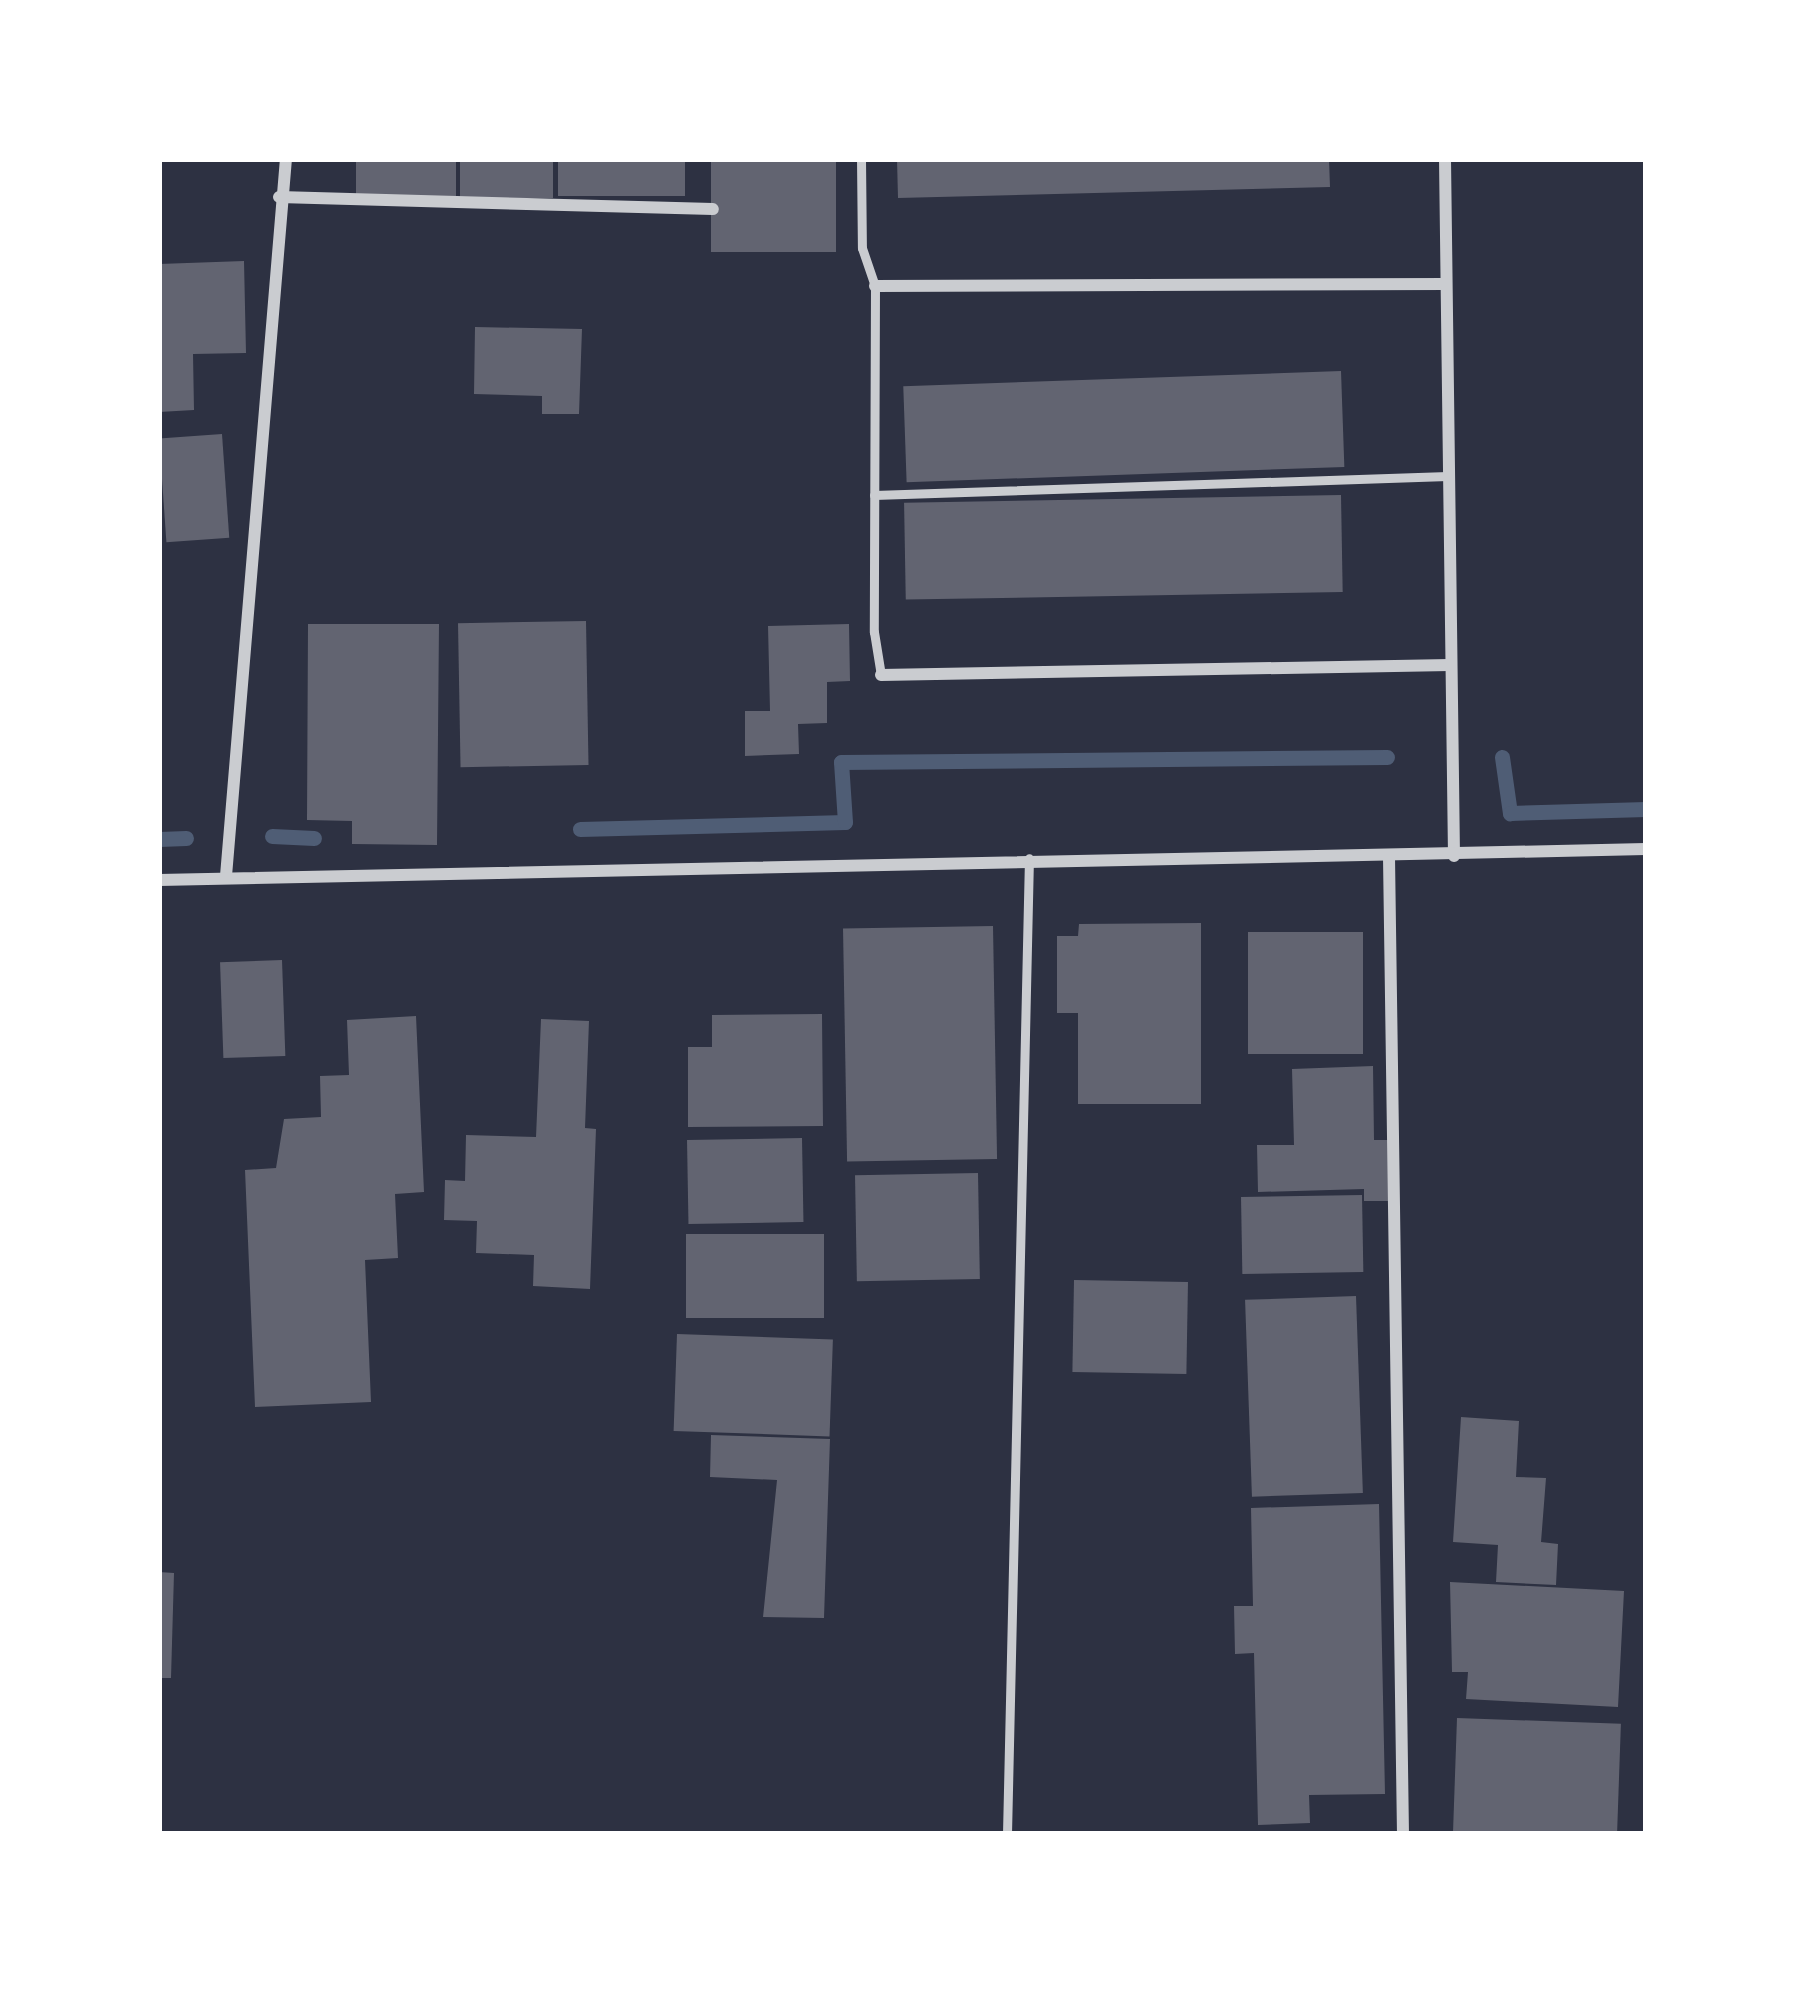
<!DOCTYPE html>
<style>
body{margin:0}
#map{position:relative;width:1805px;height:1993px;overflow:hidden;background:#2d3142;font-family:Figtree,sans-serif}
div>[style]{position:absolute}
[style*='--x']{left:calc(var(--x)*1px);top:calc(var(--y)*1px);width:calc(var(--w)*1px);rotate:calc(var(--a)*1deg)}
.stream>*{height:15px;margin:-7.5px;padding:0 7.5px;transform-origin:7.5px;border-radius:7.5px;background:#4f5d75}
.building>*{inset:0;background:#626471;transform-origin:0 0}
.service>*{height:9px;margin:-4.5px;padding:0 4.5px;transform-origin:4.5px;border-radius:4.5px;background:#caccd0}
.minor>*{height:12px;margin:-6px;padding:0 6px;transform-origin:6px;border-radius:6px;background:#caccd0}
span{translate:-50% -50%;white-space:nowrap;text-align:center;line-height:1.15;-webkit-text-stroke:9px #fff;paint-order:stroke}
.frame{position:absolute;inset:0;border:162px solid #fff;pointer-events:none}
</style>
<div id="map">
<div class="stream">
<div style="--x:1502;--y:757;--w:57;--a:81.9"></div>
<div style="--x:1510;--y:813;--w:136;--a:-1.7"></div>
<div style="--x:580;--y:829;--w:265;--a:-1.5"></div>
<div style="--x:845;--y:822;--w:60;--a:-93.8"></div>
<div style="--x:841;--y:762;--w:546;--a:-0.52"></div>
<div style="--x:272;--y:836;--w:42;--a:2.7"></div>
<div style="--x:159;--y:839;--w:27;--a:-2"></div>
</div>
<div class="building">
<div style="left:356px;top:159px;width:100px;height:38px"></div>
<div style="left:460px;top:159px;width:93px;height:39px"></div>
<div style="left:558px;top:159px;width:127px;height:37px"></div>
<div style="left:711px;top:159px;width:125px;height:93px"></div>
<div style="clip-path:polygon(897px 159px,1329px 159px,1330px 187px,898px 198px)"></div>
<div style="clip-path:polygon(244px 261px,246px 353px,193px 354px,194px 410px,159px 412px,159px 264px)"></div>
<div style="clip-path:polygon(475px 327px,582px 329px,579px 414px,542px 414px,542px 396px,474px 394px)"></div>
<div style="left:1341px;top:371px;width:96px;height:438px;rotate:88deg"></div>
<div style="left:222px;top:434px;width:104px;height:63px;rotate:86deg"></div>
<div style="left:1341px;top:495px;width:97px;height:437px;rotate:89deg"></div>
<div style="left:586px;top:621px;width:144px;height:128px;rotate:89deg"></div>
<div style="clip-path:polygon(308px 624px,439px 624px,437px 845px,352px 844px,352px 821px,307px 820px)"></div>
<div style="clip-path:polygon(849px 624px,850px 681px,827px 682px,827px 723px,798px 724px,799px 754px,745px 756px,745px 711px,770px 711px,768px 626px)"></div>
<div style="clip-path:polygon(1201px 923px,1201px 1104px,1078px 1104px,1078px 1013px,1057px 1013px,1057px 936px,1078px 936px,1079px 924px)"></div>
<div style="left:993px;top:926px;width:233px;height:150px;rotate:89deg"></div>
<div style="left:1363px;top:932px;width:122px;height:115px;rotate:90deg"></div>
<div style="left:282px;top:960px;width:96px;height:62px;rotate:88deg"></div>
<div style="clip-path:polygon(822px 1014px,823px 1126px,688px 1127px,688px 1047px,712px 1047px,712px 1015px)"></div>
<div style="clip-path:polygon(416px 1016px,424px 1192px,395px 1194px,398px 1258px,365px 1260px,371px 1402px,255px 1407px,245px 1170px,276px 1168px,284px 1119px,321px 1117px,320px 1076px,349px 1075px,347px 1020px)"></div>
<div style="clip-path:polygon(541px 1019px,589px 1021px,585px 1128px,596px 1129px,590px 1289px,533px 1286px,534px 1255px,476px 1253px,477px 1221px,444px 1220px,445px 1180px,465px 1181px,466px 1135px,536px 1137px)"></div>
<div style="clip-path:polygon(1373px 1066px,1374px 1140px,1392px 1140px,1392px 1201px,1364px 1201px,1364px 1189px,1258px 1192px,1257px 1145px,1294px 1145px,1292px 1069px)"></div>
<div style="left:802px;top:1138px;width:84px;height:115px;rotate:89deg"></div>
<div style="left:978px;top:1173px;width:106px;height:123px;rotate:89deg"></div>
<div style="left:1362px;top:1195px;width:77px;height:121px;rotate:89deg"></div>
<div style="left:686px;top:1234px;width:138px;height:84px"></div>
<div style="left:1074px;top:1280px;width:114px;height:92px;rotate:1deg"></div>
<div style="left:1356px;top:1296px;width:197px;height:111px;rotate:88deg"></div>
<div style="left:677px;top:1334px;width:156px;height:97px;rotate:2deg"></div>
<div style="clip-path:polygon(1461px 1417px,1519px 1421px,1516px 1477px,1546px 1478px,1541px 1542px,1558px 1544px,1556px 1585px,1496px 1582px,1498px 1545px,1453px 1542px)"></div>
<div style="clip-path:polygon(711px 1435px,830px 1439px,824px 1618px,763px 1617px,777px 1480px,710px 1477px)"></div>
<div style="clip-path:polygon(1379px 1504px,1385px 1794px,1309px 1795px,1310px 1823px,1258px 1825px,1254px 1653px,1235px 1654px,1234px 1606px,1253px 1606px,1251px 1508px)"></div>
<div style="clip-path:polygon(159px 1572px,174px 1573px,171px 1678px,159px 1678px)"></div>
<div style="clip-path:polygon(1450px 1582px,1624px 1591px,1618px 1707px,1466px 1699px,1468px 1672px,1452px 1672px)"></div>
<div style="left:1457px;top:1718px;width:164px;height:116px;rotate:2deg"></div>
</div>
<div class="service">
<div style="--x:861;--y:159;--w:89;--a:89.4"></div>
<div style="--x:862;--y:248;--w:40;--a:71.1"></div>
<div style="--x:875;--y:286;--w:346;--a:90.2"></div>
<div style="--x:874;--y:632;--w:44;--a:80.8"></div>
<div style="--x:874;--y:495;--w:574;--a:-1.9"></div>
<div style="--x:1007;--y:1834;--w:976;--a:-88.71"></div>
</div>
<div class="minor">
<div style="--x:1445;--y:159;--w:697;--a:89.26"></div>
<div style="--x:279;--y:197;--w:434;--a:1.6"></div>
<div style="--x:875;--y:286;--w:571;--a:-0.2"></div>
<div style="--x:881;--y:675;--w:569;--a:-1.01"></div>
<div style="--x:1389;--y:857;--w:977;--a:89.18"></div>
<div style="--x:226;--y:876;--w:720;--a:-85.22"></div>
<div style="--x:159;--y:880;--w:1487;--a:-1.19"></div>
</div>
<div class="frame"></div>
</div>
